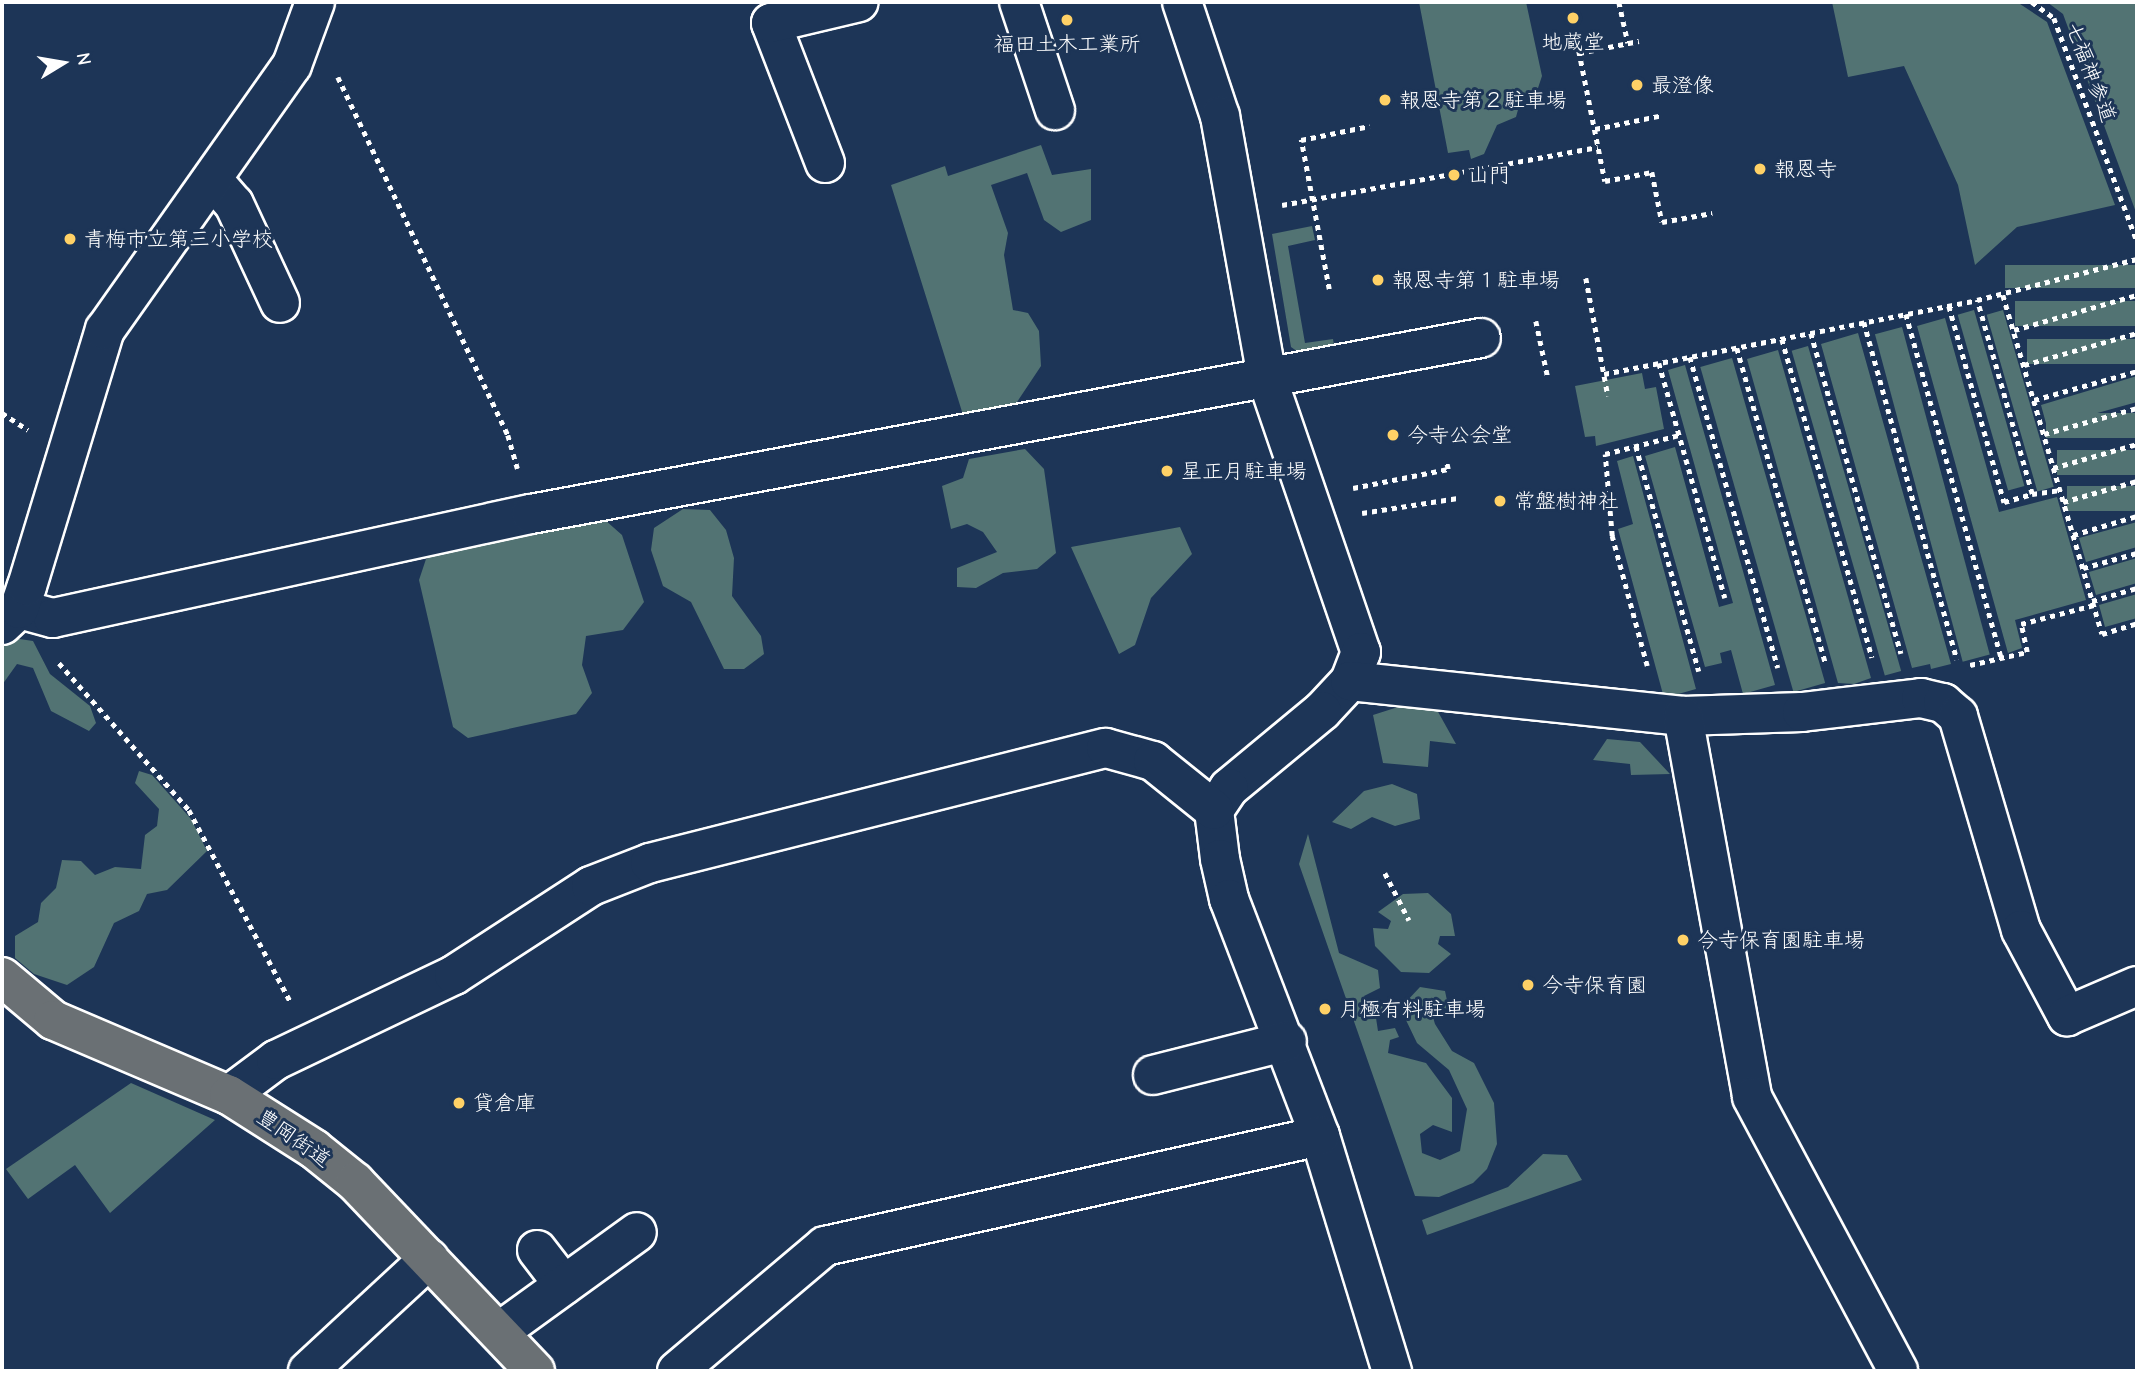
<!DOCTYPE html>
<meta charset="utf-8">
<style>
body{margin:0}
#map{position:relative;width:2139px;height:1373px;overflow:hidden;background:#1d3557;font-family:"Comic Neue","Klee One",sans-serif}
div>[style]{position:absolute}
[style*='--x']{left:calc(var(--x)*1px);top:calc(var(--y)*1px);width:calc(var(--w)*1px);rotate:calc(var(--a)*1deg)}
.green>*{inset:0;background:#527373;transform-origin:0 0}
.path>*{height:4.5px;margin-top:-2.25px;transform-origin:0;background:repeating-linear-gradient(90deg,#fff 0 5px,transparent 0 10px)}
.roads{filter:drop-shadow(2px 0 #fff) drop-shadow(-2px 0 #fff) drop-shadow(0 2px #fff) drop-shadow(0 -2px #fff)}
.minor>*{height:38px;margin:-19px;padding:0 19px;transform-origin:19px;border-radius:19px;background:#1d3557}
.major>*{height:38px;margin:-19px;padding:0 19px;transform-origin:19px;border-radius:19px;background:#6a7074}
.dots>*{width:19px;height:19px;translate:-50% -50%;box-sizing:border-box;border:4px solid #1d3557;border-radius:50%}
span{translate:-50% -50%;white-space:nowrap;text-align:center;line-height:1.15;-webkit-text-stroke:6px #1d3557;paint-order:stroke}
.poi-label{font-size:21px;color:#fff}
.left{translate:0 -50%;text-align:left}
.street-label{font-size:21px;color:#fff}
.frame{position:absolute;inset:0;border:4px solid #fff;pointer-events:none}
.north{position:absolute;left:28px;top:28px;width:70px;height:70px;-webkit-text-stroke:5px #1d3557;paint-order:stroke;rotate:79deg;font-size:19px;font-weight:700;line-height:28px;text-align:center;color:#fff}
.north::after{content:'';display:block;margin:auto;width:24px;height:32px;background:#fff;clip-path:polygon(50% 0,100% 100%,50% 72%,0 100%)}
</style>
<div id="map">
<div class="green">
<div style="clip-path:polygon(1419px 2px,1526px 2px,1542px 76px,1538px 88px,1521px 99px,1516px 117px,1497px 125px,1484px 154px,1471px 159px,1469px 150px,1448px 153px)"></div>
<div style="clip-path:polygon(1832px 2px,2017px 2px,2047px 22px,2115px 205px,2017px 227px,1975px 265px,1958px 185px,1904px 66px,1848px 77px)"></div>
<div style="clip-path:polygon(2047px 2px,2137px 2px,2137px 215px,2063px 14px)"></div>
<div style="clip-path:polygon(1041px 145px,1052px 175px,1091px 169px,1091px 220px,1061px 232px,1044px 220px,1027px 173px,991px 185px,1008px 233px,1004px 255px,1013px 310px,1028px 313px,1039px 331px,1041px 366px,1013px 408px,964px 418px,891px 185px,945px 166px,948px 176px)"></div>
<div style="clip-path:polygon(1312px 226px,1315px 240px,1288px 246px,1305px 343px,1333px 339px,1334px 345px,1301px 354px,1291px 347px,1272px 234px)"></div>
<div style="left:2137px;top:265px;width:23px;height:132px;rotate:90deg"></div>
<div style="left:2137px;top:301px;width:25px;height:122px;rotate:90deg"></div>
<div style="left:1974px;top:310px;width:183px;height:17px;rotate:74deg"></div>
<div style="left:2003px;top:310px;width:184px;height:17px;rotate:74deg"></div>
<div style="clip-path:polygon(1945px 318px,1999px 512px,2057px 497px,2086px 600px,2015px 620px,2022px 648px,2008px 653px,1917px 326px)"></div>
<div style="left:1902px;top:327px;width:339px;height:28px;rotate:75deg"></div>
<div style="clip-path:polygon(1858px 333px,1951px 664px,1931px 669px,1930px 664px,1912px 668px,1821px 344px)"></div>
<div style="left:2137px;top:339px;width:25px;height:110px;rotate:90deg"></div>
<div style="left:1808px;top:346px;width:338px;height:17px;rotate:74deg"></div>
<div style="clip-path:polygon(1778px 350px,1871px 678px,1854px 684px,1838px 683px,1747px 359px)"></div>
<div style="left:1732px;top:358px;width:338px;height:33px;rotate:74deg"></div>
<div style="clip-path:polygon(1685px 365px,1775px 685px,1743px 694px,1731px 650px,1720px 653px,1722px 663px,1705px 667px,1645px 456px,1675px 447px,1719px 607px,1733px 603px,1668px 370px)"></div>
<div style="clip-path:polygon(1642px 373px,1645px 389px,1656px 387px,1664px 429px,1596px 446px,1595px 436px,1585px 437px,1575px 386px)"></div>
<div style="clip-path:polygon(2137px 376px,2137px 402px,2047px 427px,2041px 405px)"></div>
<div style="left:2137px;top:413px;width:25px;height:91px;rotate:90deg"></div>
<div style="clip-path:polygon(1025px 449px,1044px 469px,1056px 553px,1037px 569px,1003px 573px,976px 588px,957px 587px,957px 568px,997px 552px,983px 532px,967px 524px,951px 529px,942px 486px,963px 478px,969px 459px)"></div>
<div style="left:2137px;top:450px;width:25px;height:80px;rotate:90deg"></div>
<div style="clip-path:polygon(1633px 456px,1696px 689px,1664px 698px,1618px 529px,1633px 524px,1617px 461px)"></div>
<div style="left:2137px;top:486px;width:25px;height:70px;rotate:90deg"></div>
<div style="clip-path:polygon(683px 509px,710px 510px,726px 530px,734px 558px,732px 596px,761px 636px,764px 654px,744px 669px,724px 669px,691px 602px,663px 586px,651px 550px,654px 528px)"></div>
<div style="clip-path:polygon(605px 520px,622px 535px,644px 602px,623px 630px,586px 636px,582px 665px,592px 693px,576px 714px,468px 738px,453px 727px,419px 580px,426px 559px,459px 544px)"></div>
<div style="clip-path:polygon(2137px 522px,2137px 547px,2086px 562px,2079px 538px)"></div>
<div style="clip-path:polygon(1180px 527px,1192px 554px,1151px 598px,1135px 645px,1119px 654px,1071px 547px)"></div>
<div style="clip-path:polygon(2137px 558px,2137px 583px,2096px 595px,2089px 572px)"></div>
<div style="clip-path:polygon(2137px 594px,2137px 618px,2105px 627px,2099px 605px)"></div>
<div style="clip-path:polygon(13px 638px,33px 641px,50px 674px,90px 706px,96px 723px,89px 731px,51px 711px,33px 668px,17px 664px,2px 685px,2px 645px)"></div>
<div style="clip-path:polygon(1398px 707px,1437px 710px,1456px 744px,1430px 741px,1428px 767px,1383px 763px,1373px 715px)"></div>
<div style="clip-path:polygon(1607px 739px,1640px 742px,1670px 774px,1631px 775px,1630px 764px,1593px 760px)"></div>
<div style="clip-path:polygon(139px 771px,152px 775px,191px 819px,207px 851px,167px 890px,147px 894px,139px 911px,114px 923px,94px 967px,67px 985px,34px 974px,15px 958px,15px 936px,38px 922px,41px 903px,56px 888px,62px 860px,81px 861px,95px 875px,115px 867px,141px 869px,145px 835px,157px 826px,159px 809px,135px 783px)"></div>
<div style="clip-path:polygon(1392px 784px,1417px 794px,1420px 819px,1395px 826px,1372px 817px,1351px 829px,1332px 822px,1364px 791px)"></div>
<div style="clip-path:polygon(1308px 834px,1339px 953px,1378px 970px,1380px 988px,1364px 996px,1371px 1007px,1384px 1003px,1387px 1012px,1376px 1018px,1378px 1031px,1395px 1028px,1399px 1037px,1390px 1040px,1388px 1053px,1426px 1063px,1452px 1098px,1452px 1132px,1433px 1125px,1420px 1134px,1422px 1153px,1440px 1160px,1460px 1151px,1467px 1109px,1449px 1070px,1417px 1043px,1404px 1016px,1405px 1003px,1420px 987px,1445px 991px,1449px 1010px,1435px 1003px,1430px 1007px,1435px 1024px,1452px 1051px,1474px 1063px,1494px 1103px,1497px 1144px,1487px 1169px,1473px 1183px,1439px 1197px,1415px 1196px,1299px 864px)"></div>
<div style="clip-path:polygon(1428px 893px,1451px 914px,1455px 936px,1440px 936px,1438px 944px,1451px 954px,1429px 973px,1401px 972px,1375px 946px,1373px 928px,1388px 929px,1391px 921px,1378px 912px,1403px 894px)"></div>
<div style="clip-path:polygon(131px 1083px,215px 1120px,110px 1213px,75px 1165px,28px 1199px,6px 1169px)"></div>
<div style="clip-path:polygon(1543px 1154px,1567px 1155px,1582px 1180px,1427px 1235px,1422px 1220px,1508px 1187px)"></div>
</div>
<div class="path">
<div style="--x:1619;--y:2;--w:42;--a:77.6"></div>
<div style="--x:2032;--y:2;--w:27;--a:36"></div>
<div style="--x:2054;--y:18;--w:238;--a:69.6"></div>
<div style="--x:1577;--y:41;--w:143;--a:78.7"></div>
<div style="--x:1605;--y:181;--w:48;--a:-10.8"></div>
<div style="--x:1652;--y:172;--w:51;--a:78.7"></div>
<div style="--x:1662;--y:222;--w:51;--a:-10.2"></div>
<div style="--x:1579;--y:53;--w:61;--a:-11.3"></div>
<div style="--x:338;--y:77;--w:396;--a:64.6"></div>
<div style="--x:508;--y:435;--w:35;--a:74"></div>
<div style="--x:1595;--y:129;--w:69;--a:-11.6"></div>
<div style="--x:1282;--y:205;--w:321;--a:-10.4"></div>
<div style="--x:1586;--y:278;--w:120;--a:79.4"></div>
<div style="--x:1329;--y:289;--w:152;--a:-100.6"></div>
<div style="--x:1301;--y:140;--w:70;--a:-11.5"></div>
<div style="--x:2003;--y:295;--w:353;--a:73.7"></div>
<div style="--x:2102;--y:634;--w:37;--a:-17"></div>
<div style="--x:1949;--y:306;--w:204;--a:74.3"></div>
<div style="--x:2004;--y:502;--w:29;--a:-16"></div>
<div style="--x:2032;--y:494;--w:202;--a:-105.8"></div>
<div style="--x:1906;--y:314;--w:356;--a:74.5"></div>
<div style="--x:1536;--y:321;--w:58;--a:78.1"></div>
<div style="--x:1864;--y:322;--w:350;--a:74.6"></div>
<div style="--x:2014;--y:330;--w:128;--a:-15.9"></div>
<div style="--x:1811;--y:333;--w:333;--a:74.3"></div>
<div style="--x:1782;--y:339;--w:331;--a:74.2"></div>
<div style="--x:1737;--y:348;--w:328;--a:74.3"></div>
<div style="--x:1690;--y:357;--w:323;--a:74.2"></div>
<div style="--x:1659;--y:363;--w:244;--a:74.3"></div>
<div style="--x:2024;--y:365;--w:117;--a:-15.8"></div>
<div style="--x:1604;--y:374;--w:380;--a:-11.2"></div>
<div style="--x:1977;--y:300;--w:165;--a:-14.4"></div>
<div style="--x:2034;--y:400;--w:107;--a:-15.7"></div>
<div style="--x:2;--y:413;--w:31;--a:33"></div>
<div style="--x:2044;--y:434;--w:97;--a:-15.6"></div>
<div style="--x:1636;--y:446;--w:234;--a:74.4"></div>
<div style="--x:2053;--y:468;--w:87;--a:-15.9"></div>
<div style="--x:1353;--y:488;--w:97;--a:-11.3"></div>
<div style="--x:1448;--y:469;--w:9;--a:-103"></div>
<div style="--x:2032;--y:494;--w:28;--a:-8"></div>
<div style="--x:2063;--y:502;--w:77;--a:-15.8"></div>
<div style="--x:1362;--y:513;--w:97;--a:-8.9"></div>
<div style="--x:2073;--y:535;--w:67;--a:-16.5"></div>
<div style="--x:2083;--y:568;--w:56;--a:-15.5"></div>
<div style="--x:2092;--y:601;--w:47;--a:-16.1"></div>
<div style="--x:59;--y:663;--w:196;--a:48.5"></div>
<div style="--x:189;--y:810;--w:218;--a:62.1"></div>
<div style="--x:1970;--y:665;--w:58;--a:-12.8"></div>
<div style="--x:2027;--y:652;--w:29;--a:-102"></div>
<div style="--x:2021;--y:624;--w:75;--a:-14.6"></div>
<div style="--x:1647;--y:666;--w:135;--a:-105.1"></div>
<div style="--x:1612;--y:536;--w:82;--a:-94.9"></div>
<div style="--x:1605;--y:454;--w:76;--a:-14.4"></div>
<div style="--x:1385;--y:873;--w:53;--a:62.9"></div>
</div>
<div class="roads">
<div class="minor">
<div style="--x:1019;--y:2;--w:114;--a:71.6"></div>
<div style="--x:1182;--y:2;--w:120;--a:71.6"></div>
<div style="--x:1220;--y:116;--w:266;--a:79.8"></div>
<div style="--x:1267;--y:378;--w:290;--a:71.1"></div>
<div style="--x:1361;--y:652;--w:31;--a:111"></div>
<div style="--x:1350;--y:681;--w:41;--a:133"></div>
<div style="--x:1322;--y:711;--w:121;--a:140.4"></div>
<div style="--x:1229;--y:788;--w:27;--a:124"></div>
<div style="--x:1214;--y:810;--w:49;--a:83"></div>
<div style="--x:1220;--y:859;--w:41;--a:77.3"></div>
<div style="--x:1229;--y:899;--w:254;--a:69"></div>
<div style="--x:1320;--y:1136;--w:246;--a:73"></div>
<div style="--x:825;--y:163;--w:150;--a:-111.1"></div>
<div style="--x:771;--y:23;--w:90;--a:-13.4"></div>
<div style="--x:212;--y:179;--w:33;--a:49"></div>
<div style="--x:234;--y:204;--w:109;--a:65.1"></div>
<div style="--x:19;--y:609;--w:35;--a:15"></div>
<div style="--x:53;--y:618;--w:489;--a:-12.3"></div>
<div style="--x:531;--y:514;--w:966;--a:-10.5"></div>
<div style="--x:2;--y:625;--w:23;--a:-43"></div>
<div style="--x:19;--y:609;--w:24;--a:-71"></div>
<div style="--x:27;--y:586;--w:268;--a:-73.1"></div>
<div style="--x:105;--y:330;--w:324;--a:-54.8"></div>
<div style="--x:292;--y:65;--w:67;--a:-69.9"></div>
<div style="--x:1350;--y:681;--w:335;--a:6"></div>
<div style="--x:1683;--y:716;--w:119;--a:-1.9"></div>
<div style="--x:1802;--y:712;--w:120;--a:-6.7"></div>
<div style="--x:1921;--y:698;--w:23;--a:13"></div>
<div style="--x:1943;--y:703;--w:20;--a:41"></div>
<div style="--x:1958;--y:716;--w:223;--a:73.6"></div>
<div style="--x:2021;--y:930;--w:98;--a:61.9"></div>
<div style="--x:2067;--y:1016;--w:76;--a:-23.2"></div>
<div style="--x:1683;--y:716;--w:387;--a:79.7"></div>
<div style="--x:1752;--y:1097;--w:310;--a:61.9"></div>
<div style="--x:1153;--y:1075;--w:138;--a:-14.2"></div>
<div style="--x:229;--y:1095;--w:59;--a:-36.7"></div>
<div style="--x:276;--y:1060;--w:197;--a:-25.5"></div>
<div style="--x:454;--y:975;--w:163;--a:-33"></div>
<div style="--x:591;--y:886;--w:63;--a:-21.3"></div>
<div style="--x:650;--y:863;--w:470;--a:-14.2"></div>
<div style="--x:1106;--y:748;--w:49;--a:15.5"></div>
<div style="--x:1153;--y:761;--w:78;--a:38.8"></div>
<div style="--x:537;--y:1250;--w:44;--a:52.4"></div>
<div style="--x:499;--y:1332;--w:170;--a:-35.9"></div>
<div style="--x:308;--y:1371;--w:165;--a:-42.8"></div>
<div style="--x:677;--y:1371;--w:194;--a:-40.2"></div>
<div style="--x:825;--y:1246;--w:507;--a:-12.53"></div>
</div>
<div class="major">
<div style="--x:2;--y:977;--w:67;--a:40.1"></div>
<div style="--x:53;--y:1020;--w:191;--a:23.1"></div>
<div style="--x:229;--y:1095;--w:101;--a:32.4"></div>
<div style="--x:314;--y:1149;--w:53;--a:38.8"></div>
<div style="--x:355;--y:1182;--w:261;--a:46.4"></div>
</div>
</div>
<div class="dots">
<div style="left:1573px;top:18px;background:#ffd166"></div>
<div style="left:1067px;top:20px;background:#ffd166"></div>
<div style="left:1637px;top:85px;background:#ffd166"></div>
<div style="left:1385px;top:100px;background:#ffd166"></div>
<div style="left:1760px;top:169px;background:#ffd166"></div>
<div style="left:1454px;top:175px;background:#ffd166"></div>
<div style="left:70px;top:239px;background:#ffd166"></div>
<div style="left:1378px;top:280px;background:#ffd166"></div>
<div style="left:1393px;top:435px;background:#ffd166"></div>
<div style="left:1167px;top:471px;background:#ffd166"></div>
<div style="left:1500px;top:501px;background:#ffd166"></div>
<div style="left:1683px;top:940px;background:#ffd166"></div>
<div style="left:1528px;top:985px;background:#ffd166"></div>
<div style="left:1325px;top:1009px;background:#ffd166"></div>
<div style="left:459px;top:1103px;background:#ffd166"></div>
</div>
<div class="poi-label">
<span style="left:1573px;top:42px">地蔵堂</span>
<span style="left:1067px;top:44px">福田土木工業所</span>
<span class="left" style="left:1651px;top:85px">最澄像</span>
<span class="left" style="left:1399px;top:100px">報恩寺第２駐車場</span>
<span class="left" style="left:1774px;top:169px">報恩寺</span>
<span class="left" style="left:1468px;top:175px">山門</span>
<span class="left" style="left:84px;top:239px">青梅市立第三小学校</span>
<span class="left" style="left:1392px;top:280px">報恩寺第１駐車場</span>
<span class="left" style="left:1407px;top:435px">今寺公会堂</span>
<span class="left" style="left:1181px;top:471px">星正月駐車場</span>
<span class="left" style="left:1514px;top:501px">常盤樹神社</span>
<span class="left" style="left:1697px;top:940px">今寺保育園駐車場</span>
<span class="left" style="left:1542px;top:985px">今寺保育園</span>
<span class="left" style="left:1339px;top:1009px">月極有料駐車場</span>
<span class="left" style="left:473px;top:1103px">貸倉庫</span>
</div>
<div class="street-label">
<span style="left:2091px;top:72px;rotate:69deg">七福神参道</span>
<span style="left:294px;top:1138px;rotate:35deg">豊岡街道</span>
</div>
<div class="frame"></div>
<div class="north">N</div>
</div>
